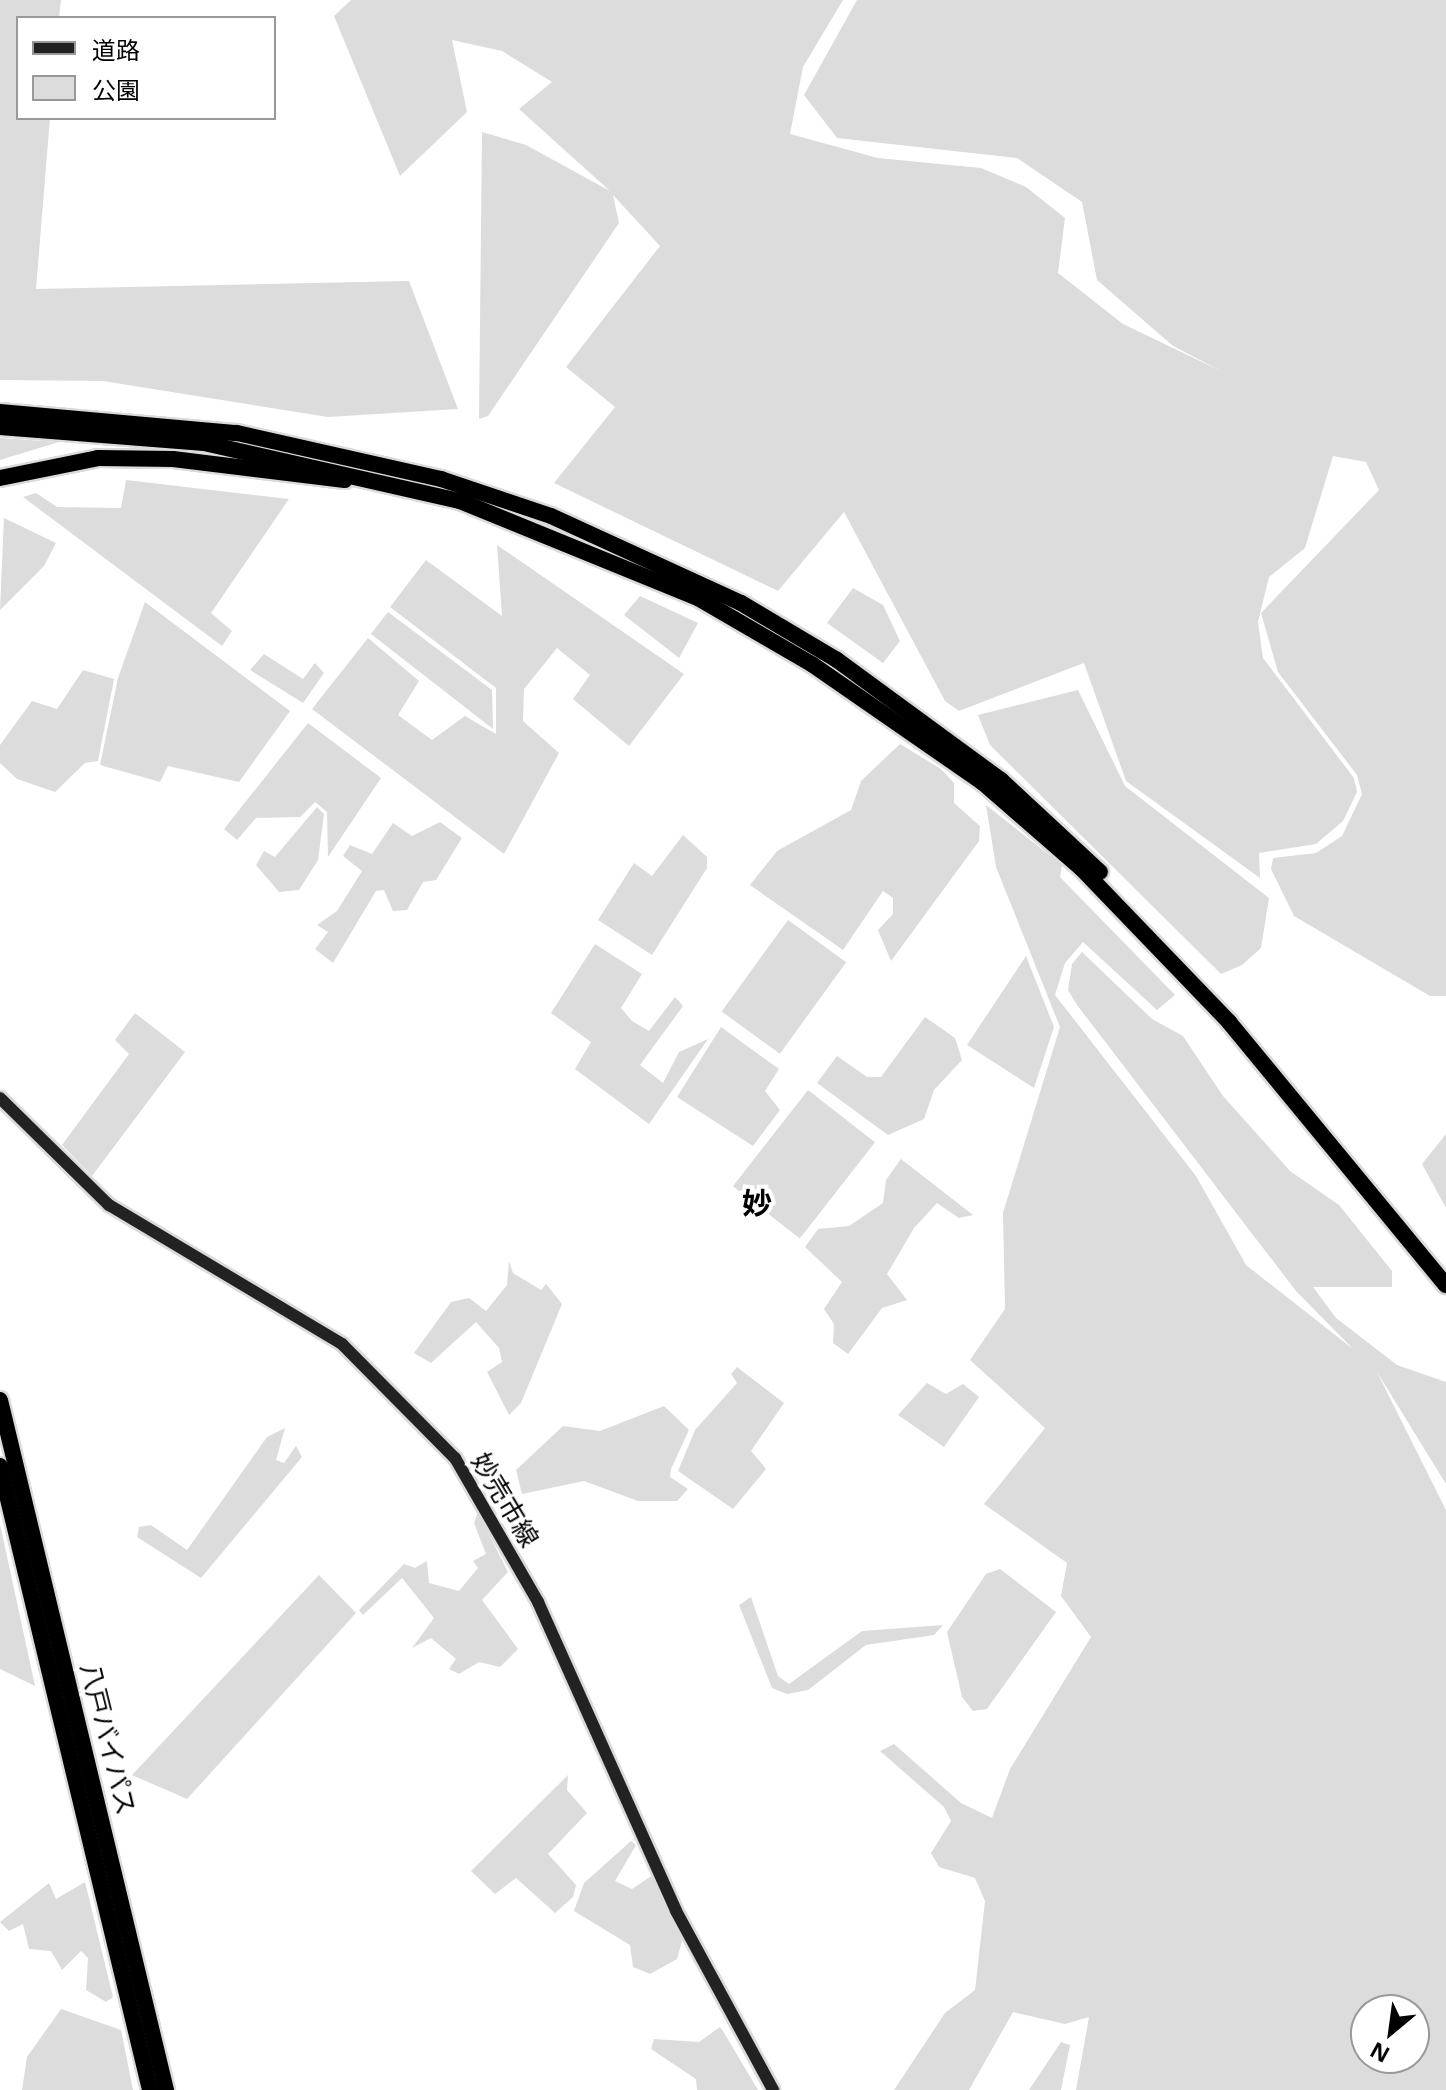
<!DOCTYPE html>
<meta charset="utf-8">
<style>
body{margin:0}
#map{position:relative;width:1446px;height:2090px;overflow:hidden;background:#fff;font-family:"Open Sans","Noto Sans JP",sans-serif}
div>[style]{position:absolute}
[style*='--x']{left:calc(var(--x)*1px);top:calc(var(--y)*1px);width:calc(var(--w)*1px);rotate:calc(var(--a)*1deg)}
.green>*{inset:0;background:#dcdcdc;transform-origin:0 0}
.roads{filter:drop-shadow(2px 0 #dbdbdb) drop-shadow(-2px 0 #dbdbdb) drop-shadow(0 2px #dbdbdb) drop-shadow(0 -2px #dbdbdb)}
.secondary>*{height:12px;margin:-6px;padding:0 6px;transform-origin:6px;border-radius:6px;background:#222}
.highway>*{height:16px;margin:-8px;padding:0 8px;transform-origin:8px;border-radius:8px;background:#000}
span{translate:-50% -50%;white-space:nowrap;text-align:center;line-height:1.15;-webkit-text-stroke:8px #fff;paint-order:stroke}
.street-label{font-size:26px;color:#000}
.quarter-label{font-size:30px;color:#000;font-weight:700}
.legend{position:absolute;left:16px;top:16px;width:260px;height:104px;box-sizing:border-box;background:#fff;border:2px solid #999;margin:0;padding:10px 14px;list-style:none;font-size:24px;color:#000}
.legend li{display:flex;align-items:center;gap:16px;height:40px}
.legend b{width:40px;border:2px solid #999}
.north{position:absolute;left:1350px;top:1994px;width:80px;height:80px;box-sizing:border-box;background:#fff;border:2px solid #999;border-radius:50%;rotate:209deg;font-size:22px;font-weight:700;line-height:32px;text-align:center;color:#000}
.north::after{content:'';display:block;margin:auto;width:28px;height:36px;background:#000;clip-path:polygon(50% 0,100% 100%,50% 72%,0 100%)}
</style>
<div id="map">
<div class="green">
<div style="clip-path:polygon(0 0,61px 0,59px 18px,18px 18px,18px 118px,50px 118px,36px 289px,409px 281px,458px 409px,328px 417px,103px 381px,0 380px)"></div>
<div style="clip-path:polygon(351px 0,843px 0,803px 67px,790px 134px,878px 158px,981px 168px,1026px 187px,1065px 218px,1058px 273px,1123px 324px,1223px 372px,1173px 346px,1097px 280px,1082px 202px,1017px 158px,837px 138px,804px 95px,857px 0,1446px 0,1446px 996px,1430px 996px,1294px 916px,1271px 869px,1273px 858px,1316px 853px,1342px 836px,1362px 794px,1357px 775px,1278px 672px,1261px 613px,1379px 490px,1366px 462px,1333px 456px,1305px 548px,1269px 577px,1258px 622px,1263px 658px,1354px 778px,1357px 792px,1343px 821px,1316px 844px,1259px 853px,1260px 878px,1126px 781px,1084px 663px,959px 711px,945px 701px,844px 512px,778px 591px,554px 483px,615px 407px,566px 367px,660px 246px,613px 195px,619px 223px,488px 416px,479px 419px,482px 132px,526px 145px,610px 191px,519px 109px,552px 82px,502px 51px,452px 40px,467px 112px,400px 176px,334px 16px)"></div>
<div style="clip-path:polygon(0 438px,59px 442px,0 460px)"></div>
<div style="clip-path:polygon(126px 480px,289px 499px,211px 613px,232px 631px,222px 646px,23px 497px,36px 493px,57px 507px,121px 508px)"></div>
<div style="clip-path:polygon(4px 518px,56px 543px,44px 566px,0 610px)"></div>
<div style="clip-path:polygon(497px 545px,684px 674px,629px 746px,573px 699px,590px 675px,557px 648px,524px 689px,523px 721px,559px 753px,504px 854px,312px 709px,368px 638px,419px 681px,398px 715px,432px 740px,465px 716px,496px 734px,496px 688px,390px 607px,426px 560px,502px 616px)"></div>
<div style="clip-path:polygon(853px 588px,883px 605px,900px 641px,883px 663px,827px 623px)"></div>
<div style="clip-path:polygon(640px 596px,698px 623px,679px 658px,624px 615px)"></div>
<div style="clip-path:polygon(145px 602px,290px 711px,239px 782px,168px 766px,160px 782px,100px 765px,118px 678px)"></div>
<div style="clip-path:polygon(388px 612px,492px 690px,493px 729px,371px 634px)"></div>
<div style="clip-path:polygon(264px 654px,303px 679px,315px 663px,324px 673px,303px 703px,250px 670px)"></div>
<div style="clip-path:polygon(83px 670px,114px 679px,98px 761px,85px 763px,55px 792px,17px 779px,0 763px,0 745px,32px 701px,57px 709px)"></div>
<div style="clip-path:polygon(1078px 690px,1125px 786px,1269px 898px,1261px 948px,1242px 965px,1221px 974px,990px 745px,978px 715px)"></div>
<div style="clip-path:polygon(308px 723px,381px 778px,328px 857px,327px 812px,315px 802px,300px 817px,256px 818px,237px 840px,224px 829px)"></div>
<div style="clip-path:polygon(900px 744px,941px 769px,954px 783px,954px 803px,980px 826px,979px 841px,891px 961px,878px 930px,893px 914px,893px 898px,883px 891px,843px 950px,750px 885px,777px 851px,851px 810px,861px 781px)"></div>
<div style="clip-path:polygon(evenodd,986px 805px,1062px 865px,1060px 877px,1175px 995px,1157px 1010px,1083px 942px,1065px 963px,1055px 995px,1196px 1176px,1246px 1265px,1353px 1349px,1296px 1291px,1077px 1005px,1068px 990px,1072px 964px,1082px 952px,1152px 1019px,1183px 1036px,1223px 1096px,1290px 1171px,1339px 1205px,1392px 1271px,1392px 1287px,1313px 1287px,1336px 1318px,1397px 1365px,1446px 1382px,1446px 1484px,1377px 1372px,1446px 1510px,1446px 2090px,1076px 2090px,1089px 2017px,1065px 2024px,1013px 2012px,969px 2090px,894px 2090px,945px 2013px,975px 1990px,985px 1901px,975px 1878px,939px 1867px,931px 1853px,951px 1821px,944px 1807px,880px 1751px,894px 1744px,961px 1803px,992px 1818px,1010px 1769px,1091px 1637px,1061px 1596px,1067px 1563px,984px 1504px,1045px 1428px,970px 1360px,1005px 1309px,1003px 1213px,1060px 1027px,996px 867px,986px 805px,1414px 2010px,1414px 2058px,1366px 2058px,1366px 2010px,1414px 2010px)"></div>
<div style="clip-path:polygon(317px 807px,324px 814px,318px 860px,299px 890px,279px 892px,256px 865px,264px 851px,275px 857px)"></div>
<div style="clip-path:polygon(440px 822px,462px 838px,436px 880px,423px 882px,407px 910px,393px 911px,384px 890px,376px 891px,333px 963px,315px 949px,328px 932px,317px 925px,337px 911px,362px 871px,343px 856px,350px 845px,372px 854px,393px 823px,412px 836px)"></div>
<div style="clip-path:polygon(683px 835px,707px 857px,707px 868px,652px 955px,598px 920px,634px 863px,652px 876px)"></div>
<div style="left:788px;top:920px;width:72px;height:113px;rotate:36deg"></div>
<div style="clip-path:polygon(595px 944px,642px 974px,621px 1008px,632px 1021px,649px 1031px,675px 997px,683px 1006px,640px 1065px,663px 1083px,679px 1052px,708px 1039px,649px 1124px,575px 1069px,591px 1042px,551px 1013px)"></div>
<div style="clip-path:polygon(1026px 956px,1054px 1027px,1034px 1088px,967px 1045px)"></div>
<div style="clip-path:polygon(135px 1013px,185px 1052px,92px 1176px,62px 1145px,129px 1054px,115px 1040px)"></div>
<div style="clip-path:polygon(925px 1017px,955px 1038px,962px 1060px,934px 1090px,924px 1119px,888px 1135px,817px 1083px,837px 1056px,867px 1077px,881px 1077px)"></div>
<div style="clip-path:polygon(721px 1027px,779px 1069px,765px 1091px,780px 1110px,753px 1146px,677px 1097px)"></div>
<div style="left:808px;top:1090px;width:85px;height:122px;rotate:38deg"></div>
<div style="clip-path:polygon(1446px 1134px,1446px 1208px,1422px 1164px)"></div>
<div style="clip-path:polygon(901px 1159px,973px 1215px,959px 1218px,937px 1203px,914px 1228px,887px 1274px,907px 1300px,882px 1308px,848px 1354px,833px 1343px,834px 1324px,824px 1309px,842px 1282px,805px 1247px,818px 1229px,849px 1226px,883px 1203px,886px 1180px)"></div>
<div style="clip-path:polygon(509px 1261px,513px 1273px,541px 1290px,546px 1284px,562px 1304px,521px 1403px,509px 1415px,487px 1372px,502px 1362px,499px 1348px,476px 1322px,431px 1363px,414px 1353px,451px 1302px,469px 1298px,486px 1311px,507px 1285px)"></div>
<div style="clip-path:polygon(737px 1367px,784px 1403px,751px 1451px,766px 1469px,733px 1509px,678px 1471px,695px 1430px,737px 1383px,731px 1374px)"></div>
<div style="clip-path:polygon(927px 1383px,946px 1394px,963px 1384px,979px 1397px,944px 1447px,898px 1415px)"></div>
<div style="clip-path:polygon(664px 1406px,689px 1430px,671px 1469px,670px 1477px,688px 1489px,677px 1501px,638px 1501px,584px 1481px,522px 1494px,516px 1470px,563px 1426px,600px 1431px)"></div>
<div style="clip-path:polygon(285px 1428px,276px 1460px,284px 1463px,296px 1446px,302px 1457px,201px 1578px,137px 1537px,139px 1527px,151px 1525px,187px 1550px,267px 1437px)"></div>
<div style="clip-path:polygon(478px 1512px,508px 1572px,482px 1600px,518px 1649px,500px 1667px,479px 1662px,459px 1674px,449px 1669px,456px 1659px,431px 1638px,412px 1648px,434px 1618px,402px 1578px,363px 1615px,359px 1610px,404px 1564px,415px 1568px,427px 1561px,429px 1583px,459px 1591px,478px 1568px,473px 1561px,486px 1554px,474px 1523px)"></div>
<div style="clip-path:polygon(0 1524px,35px 1686px,0 1669px)"></div>
<div style="clip-path:polygon(1000px 1569px,1056px 1612px,987px 1709px,973px 1711px,962px 1697px,947px 1632px,986px 1574px)"></div>
<div style="clip-path:polygon(319px 1575px,356px 1613px,187px 1799px,132px 1775px)"></div>
<div style="clip-path:polygon(751px 1597px,778px 1676px,789px 1684px,862px 1631px,943px 1625px,934px 1635px,866px 1645px,808px 1690px,787px 1694px,772px 1688px,739px 1605px)"></div>
<div style="clip-path:polygon(568px 1775px,567px 1790px,587px 1813px,548px 1854px,576px 1885px,573px 1897px,555px 1913px,516px 1878px,495px 1894px,471px 1871px)"></div>
<div style="clip-path:polygon(631px 1841px,636px 1845px,615px 1881px,632px 1889px,653px 1875px,682px 1941px,677px 1959px,650px 1974px,633px 1967px,630px 1945px,574px 1911px,584px 1883px)"></div>
<div style="clip-path:polygon(85px 1882px,113px 1997px,106px 2002px,86px 1990px,88px 1958px,81px 1951px,62px 1970px,51px 1951px,29px 1949px,23px 1924px,9px 1931px,0 1922px,49px 1883px,56px 1899px)"></div>
<div style="clip-path:polygon(61px 2009px,121px 2030px,133px 2090px,22px 2090px,27px 2057px)"></div>
<div style="clip-path:polygon(720px 2027px,723px 2031px,758px 2090px,697px 2090px,696px 2079px,651px 2049px,654px 2039px,699px 2042px)"></div>
<div style="clip-path:polygon(1061px 2042px,1070px 2045px,1061px 2090px,1029px 2090px)"></div>
</div>
<div class="roads">
<div class="secondary">
<div style="--x:0;--y:1098;--w:153;--a:44.5"></div>
<div style="--x:109;--y:1205;--w:271;--a:30.8"></div>
<div style="--x:342;--y:1344;--w:161;--a:45.3"></div>
<div style="--x:455;--y:1458;--w:166;--a:60"></div>
<div style="--x:538;--y:1602;--w:338;--a:65.9"></div>
<div style="--x:676;--y:1911;--w:204;--a:61.5"></div>
</div>
<div class="highway">
<div style="--x:0;--y:412;--w:238;--a:5.1"></div>
<div style="--x:237;--y:433;--w:209;--a:12.7"></div>
<div style="--x:441;--y:479;--w:116;--a:18.6"></div>
<div style="--x:551;--y:516;--w:209;--a:24.6"></div>
<div style="--x:741;--y:603;--w:112;--a:30.7"></div>
<div style="--x:837;--y:660;--w:203;--a:36.2"></div>
<div style="--x:1001;--y:780;--w:135;--a:42.9"></div>
<div style="--x:0;--y:427;--w:205;--a:4.5"></div>
<div style="--x:204;--y:443;--w:262;--a:12.8"></div>
<div style="--x:460;--y:501;--w:257;--a:22.2"></div>
<div style="--x:698;--y:598;--w:133;--a:30.2"></div>
<div style="--x:813;--y:665;--w:206;--a:34.7"></div>
<div style="--x:982;--y:782;--w:131;--a:41"></div>
<div style="--x:1081;--y:868;--w:214;--a:46.1"></div>
<div style="--x:1229;--y:1022;--w:341;--a:50.5"></div>
<div style="--x:0;--y:478;--w:100;--a:-11.5"></div>
<div style="--x:98;--y:458;--w:75;--a:0.8"></div>
<div style="--x:173;--y:459;--w:173;--a:7"></div>
<div style="--x:0;--y:1400;--w:710;--a:76.47"></div>
<div style="--x:0;--y:1466;--w:642;--a:76.48"></div>
</div>
</div>
<div class="street-label">
<span style="left:505px;top:1500px;rotate:59deg">妙売市線</span>
<span style="left:108px;top:1739px;rotate:76deg">八戸バイパス</span>
</div>
<div class="quarter-label">
<span style="left:757px;top:1203px">妙</span>
</div>
<ul class="legend">
<li><b style="height:10px;background:#222"></b>道路</li>
<li><b style="height:22px;background:#dcdcdc"></b>公園</li>
</ul>
<div class="north">N</div>
</div>
